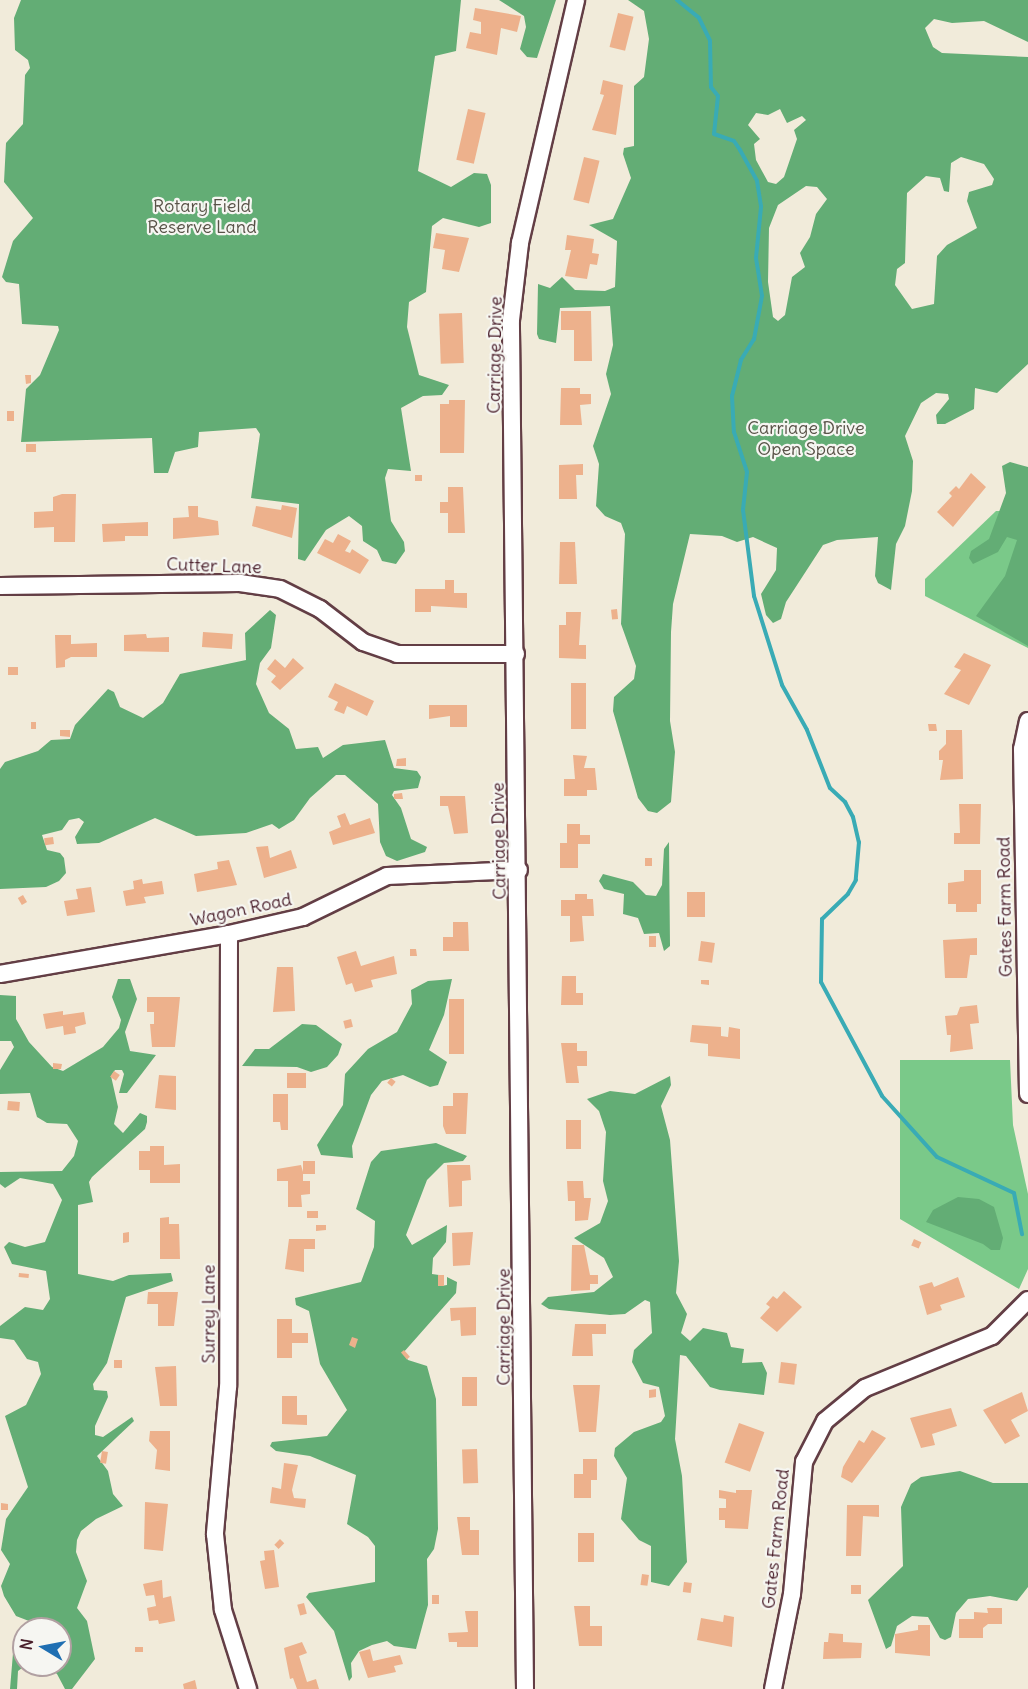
<!DOCTYPE html>
<style>
body{margin:0}
#map{position:relative;width:1028px;height:1689px;overflow:hidden;background:#f1ebda;font-family:Delius,sans-serif}
div>[style]{position:absolute}
[style*='--x']{left:calc(var(--x)*1px);top:calc(var(--y)*1px);width:calc(var(--w)*1px);rotate:calc(var(--a)*1deg)}
.green>*{inset:0;background:#7ac989}
.forest>*{inset:0;background:#63ad75}
.stream>*{height:4px;margin:-2px;padding:0 2px;transform-origin:2px;border-radius:2px;background:#39abb5}
.building>*{inset:0;background:#edb18c;transform-origin:0 0}
.roads{filter:drop-shadow(2px 0 #633e45) drop-shadow(-2px 0 #633e45) drop-shadow(0 2px #633e45) drop-shadow(0 -2px #633e45)}
.minor>*{height:16px;margin:-8px;padding:0 8px;transform-origin:8px;border-radius:8px;background:#fff}
span{translate:-50% -50%;white-space:nowrap;text-align:center;line-height:1.15;-webkit-text-stroke:4.5px #f6f6f2;paint-order:stroke}
.park-label{font-size:18px;color:#585247}
.street-label{font-size:18px;color:#4a1f2b}
.north{position:absolute;left:12px;top:1617px;width:60px;height:60px;box-sizing:border-box;background:#f6f6f2;border:2px solid #b1a0a2;border-radius:50%;rotate:280deg;font-size:16px;font-weight:700;line-height:24px;text-align:center;color:#4a1f2b}
.north::after{content:'';display:block;margin:auto;width:21px;height:27px;background:#1f6fb2;clip-path:polygon(50% 0,100% 100%,50% 72%,0 100%)}
</style>
<div id="map">
<div class="green">
<div style="clip-path:polygon(996px 511px,1028px 511px,1028px 648px,925px 596px,925px 579px)"></div>
<div style="clip-path:polygon(900px 1060px,1010px 1060px,1013px 1125px,1028px 1194px,1028px 1269px,1019px 1289px,900px 1219px)"></div>
</div>
<div class="forest">
<div style="clip-path:polygon(21px 0,461px 0,456px 51px,435px 56px,418px 171px,451px 187px,474px 173px,487px 174px,491px 185px,491px 223px,479px 227px,443px 218px,432px 226px,426px 292px,409px 302px,407px 327px,419px 375px,449px 385px,442px 395px,423px 396px,401px 408px,411px 471px,388px 469px,385px 478px,391px 521px,404px 542px,405px 551px,396px 564px,382px 561px,377px 550px,363px 541px,362px 526px,349px 516px,326px 530px,305px 561px,298px 559px,299px 504px,251px 498px,260px 434px,256px 428px,199px 432px,198px 447px,175px 452px,168px 473px,154px 473px,152px 438px,21px 442px,26px 389px,40px 375px,59px 330px,58px 326px,22px 324px,19px 284px,6px 282px,2px 277px,13px 241px,33px 218px,4px 182px,6px 143px,23px 124px,25px 75px,30px 68px,28px 60px,15px 50px,14px 18px)"></div>
<div style="clip-path:polygon(499px 0,556px 0,537px 58px,527px 57px,520px 49px,526px 27px,524px 16px)"></div>
<div style="clip-path:polygon(evenodd,628px 0,1028px 0,1028px 42px,984px 21px,952px 23px,934px 19px,925px 28px,933px 47px,942px 53px,1028px 57px,1028px 364px,997px 393px,975px 388px,974px 409px,945px 424px,937px 424px,936px 415px,949px 399px,948px 394px,936px 393px,921px 403px,905px 436px,913px 461px,912px 491px,905px 526px,896px 544px,891px 590px,878px 583px,875px 576px,878px 537px,837px 540px,823px 545px,786px 602px,781px 619px,773px 623px,766px 615px,761px 594px,776px 570px,777px 548px,753px 537px,737px 542px,722px 536px,690px 534px,673px 604px,671px 632px,670px 721px,675px 752px,671px 802px,657px 813px,648px 811px,638px 798px,613px 711px,614px 697px,634px 679px,636px 666px,621px 624px,625px 534px,621px 523px,605px 516px,596px 506px,599px 464px,593px 446px,611px 394px,606px 374px,613px 345px,610px 306px,560px 308px,556px 343px,539px 339px,537px 334px,538px 284px,550px 288px,562px 277px,575px 290px,605px 291px,615px 287px,617px 241px,589px 225px,613px 219px,631px 178px,623px 154px,624px 148px,634px 146px,634px 86px,644px 77px,649px 39px,644px 11px,628px 0,780px 109px,787px 123px,802px 116px,806px 120px,794px 130px,797px 139px,784px 177px,776px 184px,768px 182px,756px 160px,754px 144px,760px 139px,748px 125px,756px 113px,768px 115px,780px 109px,628px 0,961px 157px,984px 164px,994px 179px,992px 185px,969px 192px,967px 201px,977px 228px,947px 245px,937px 256px,934px 304px,912px 309px,895px 285px,897px 269px,905px 263px,907px 193px,926px 176px,940px 178px,944px 191px,949px 192px,951px 163px,961px 157px,628px 0,806px 186px,817px 187px,827px 199px,816px 214px,810px 237px,800px 253px,805px 267px,792px 277px,785px 315px,778px 321px,773px 317px,768px 282px,769px 228px,778px 205px,806px 186px)"></div>
<div style="clip-path:polygon(1010px 462px,1028px 467px,1028px 646px,976px 616px,1005px 576px,1017px 540px,1007px 537px,998px 552px,973px 564px,969px 558px,971px 551px,989px 539px,1006px 493px,1002px 466px)"></div>
<div style="clip-path:polygon(270px 610px,276px 615px,271px 648px,260px 663px,256px 684px,269px 713px,289px 729px,296px 749px,318px 747px,323px 758px,343px 745px,385px 740px,394px 768px,417px 771px,421px 777px,418px 788px,394px 791px,392px 795px,401px 808px,411px 839px,427px 847px,425px 852px,397px 861px,386px 856px,380px 842px,378px 804px,345px 775px,336px 775px,310px 798px,294px 820px,279px 829px,272px 824px,246px 833px,196px 836px,155px 818px,99px 843px,77px 844px,75px 837px,84px 822px,79px 818px,69px 820px,62px 830px,42px 835px,47px 850px,60px 853px,64px 858px,66px 873px,59px 881px,46px 887px,0 889px,0 769px,5px 762px,38px 751px,51px 740px,70px 739px,75px 725px,108px 689px,114px 692px,120px 707px,143px 718px,163px 703px,180px 674px,246px 660px,245px 633px)"></div>
<div style="clip-path:polygon(669px 842px,670px 946px,664px 951px,659px 933px,644px 934px,638px 918px,623px 914px,624px 894px,604px 889px,599px 881px,603px 874px,633px 882px,646px 895px,656px 896px,662px 885px,664px 849px)"></div>
<div style="clip-path:polygon(118px 979px,130px 979px,137px 999px,125px 1032px,130px 1051px,156px 1055px,127px 1093px,119px 1093px,124px 1074px,122px 1070px,115px 1070px,111px 1076px,118px 1107px,114px 1124px,123px 1133px,140px 1113px,147px 1116px,147px 1122px,145px 1129px,92px 1177px,89px 1182px,93px 1202px,78px 1205px,78px 1274px,113px 1281px,129px 1275px,171px 1273px,173px 1281px,126px 1297px,107px 1363px,93px 1384px,94px 1390px,107px 1391px,108px 1397px,95px 1426px,95px 1435px,103px 1437px,132px 1417px,134px 1421px,97px 1456px,108px 1471px,113px 1494px,123px 1506px,96px 1519px,81px 1531px,77px 1540px,76px 1552px,87px 1581px,77px 1608px,87px 1621px,95px 1659px,72px 1689px,65px 1689px,57px 1674px,47px 1666px,33px 1665px,60px 1665px,60px 1629px,24px 1629px,26px 1665px,18px 1671px,17px 1689px,10px 1689px,14px 1641px,18px 1632px,29px 1621px,16px 1616px,4px 1596px,1px 1586px,10px 1564px,1px 1550px,6px 1519px,28px 1487px,5px 1416px,26px 1405px,41px 1374px,38px 1362px,27px 1359px,14px 1340px,0 1338px,0 1326px,25px 1307px,43px 1310px,50px 1299px,46px 1271px,12px 1264px,4px 1247px,9px 1242px,25px 1247px,45px 1242px,62px 1200px,53px 1184px,20px 1178px,5px 1188px,0 1184px,0 1172px,62px 1171px,74px 1156px,78px 1141px,67px 1124px,47px 1123px,37px 1117px,30px 1093px,0 1094px,0 1070px,14px 1047px,11px 1041px,0 1041px,0 995px,16px 996px,16px 1019px,29px 1042px,52px 1067px,63px 1071px,103px 1047px,119px 1028px,121px 1020px,112px 997px)"></div>
<div style="clip-path:polygon(452px 979px,444px 1015px,429px 1050px,447px 1062px,438px 1085px,430px 1087px,403px 1075px,382px 1081px,371px 1095px,352px 1146px,353px 1158px,321px 1155px,317px 1145px,343px 1105px,345px 1074px,368px 1049px,397px 1032px,412px 1004px,411px 990px,428px 981px)"></div>
<div style="clip-path:polygon(302px 1024px,316px 1025px,342px 1044px,338px 1055px,327px 1067px,311px 1072px,297px 1067px,242px 1066px,255px 1049px,269px 1049px)"></div>
<div style="clip-path:polygon(670px 1076px,671px 1085px,661px 1106px,670px 1140px,679px 1261px,676px 1293px,687px 1314px,681px 1333px,690px 1341px,703px 1328px,727px 1333px,731px 1347px,744px 1349px,742px 1363px,762px 1362px,767px 1373px,764px 1395px,720px 1390px,710px 1387px,686px 1356px,680px 1355px,675px 1439px,682px 1476px,687px 1562px,669px 1586px,651px 1582px,651px 1546px,639px 1540px,621px 1519px,627px 1478px,614px 1456px,615px 1448px,634px 1432px,661px 1422px,665px 1416px,659px 1387px,643px 1383px,632px 1362px,634px 1350px,652px 1333px,650px 1302px,645px 1300px,625px 1314px,610px 1315px,549px 1309px,541px 1304px,548px 1297px,594px 1292px,613px 1277px,604px 1258px,574px 1238px,600px 1223px,608px 1201px,603px 1181px,606px 1132px,599px 1111px,587px 1099px,610px 1091px,635px 1094px)"></div>
<div style="clip-path:polygon(436px 1143px,467px 1156px,463px 1161px,444px 1163px,427px 1180px,406px 1235px,412px 1245px,447px 1225px,446px 1242px,433px 1258px,432px 1274px,439px 1275px,441px 1286px,447px 1285px,447px 1277px,457px 1282px,456px 1293px,403px 1353px,408px 1360px,427px 1366px,436px 1399px,438px 1529px,434px 1549px,427px 1559px,428px 1605px,416px 1649px,394px 1646px,387px 1641px,372px 1645px,359px 1651px,351px 1663px,352px 1677px,349px 1681px,334px 1631px,306px 1597px,309px 1593px,375px 1582px,375px 1546px,368px 1537px,347px 1524px,356px 1475px,310px 1456px,276px 1451px,270px 1446px,272px 1442px,327px 1436px,347px 1410px,320px 1364px,309px 1311px,296px 1305px,295px 1298px,361px 1282px,374px 1247px,375px 1221px,356px 1209px,371px 1162px,381px 1151px)"></div>
<div style="clip-path:polygon(958px 1197px,979px 1199px,994px 1207px,1003px 1238px,1000px 1250px,991px 1250px,983px 1244px,926px 1222px,933px 1210px)"></div>
<div style="clip-path:polygon(960px 1471px,993px 1483px,1028px 1483px,1028px 1587px,1017px 1601px,990px 1596px,968px 1599px,956px 1613px,951px 1637px,945px 1640px,940px 1638px,928px 1617px,912px 1616px,897px 1626px,891px 1646px,886px 1649px,868px 1600px,903px 1566px,901px 1507px,911px 1484px,921px 1477px)"></div>
</div>
<div class="stream">
<div style="--x:677;--y:0;--w:28;--a:39"></div>
<div style="--x:699;--y:18;--w:25;--a:64"></div>
<div style="--x:710;--y:41;--w:46;--a:88.8"></div>
<div style="--x:711;--y:87;--w:11;--a:52"></div>
<div style="--x:718;--y:96;--w:38;--a:96"></div>
<div style="--x:714;--y:134;--w:21;--a:19"></div>
<div style="--x:734;--y:141;--w:11;--a:56"></div>
<div style="--x:740;--y:150;--w:35;--a:61"></div>
<div style="--x:757;--y:181;--w:26;--a:81"></div>
<div style="--x:761;--y:207;--w:51;--a:95.6"></div>
<div style="--x:756;--y:258;--w:38;--a:81"></div>
<div style="--x:762;--y:296;--w:44;--a:100.5"></div>
<div style="--x:754;--y:339;--w:25;--a:122"></div>
<div style="--x:741;--y:360;--w:37;--a:104"></div>
<div style="--x:732;--y:396;--w:36;--a:87"></div>
<div style="--x:734;--y:432;--w:42;--a:72"></div>
<div style="--x:747;--y:472;--w:38;--a:96"></div>
<div style="--x:743;--y:510;--w:87;--a:82.7"></div>
<div style="--x:754;--y:596;--w:93;--a:72.5"></div>
<div style="--x:782;--y:685;--w:51;--a:60.9"></div>
<div style="--x:807;--y:730;--w:62;--a:68.4"></div>
<div style="--x:830;--y:788;--w:21;--a:43"></div>
<div style="--x:845;--y:802;--w:17;--a:62"></div>
<div style="--x:853;--y:817;--w:26;--a:77"></div>
<div style="--x:859;--y:842;--w:38;--a:95"></div>
<div style="--x:856;--y:880;--w:16;--a:120"></div>
<div style="--x:848;--y:894;--w:36;--a:136"></div>
<div style="--x:822;--y:919;--w:63;--a:90.9"></div>
<div style="--x:821;--y:982;--w:129;--a:61.8"></div>
<div style="--x:882;--y:1096;--w:82;--a:48"></div>
<div style="--x:937;--y:1157;--w:85;--a:25.1"></div>
<div style="--x:1014;--y:1193;--w:42;--a:79"></div>
</div>
<div class="building">
<div style="clip-path:polygon(475px 8px,521px 16px,517px 32px,501px 28px,497px 55px,466px 48px,470px 32px,481px 34px,481px 22px,473px 20px)"></div>
<div style="left:618px;top:13px;width:16px;height:35px;rotate:14deg"></div>
<div style="clip-path:polygon(603px 80px,623px 85px,616px 135px,592px 130px,604px 95px,600px 94px)"></div>
<div style="left:468px;top:109px;width:18px;height:52px;rotate:13deg"></div>
<div style="left:584px;top:157px;width:16px;height:44px;rotate:14deg"></div>
<div style="clip-path:polygon(436px 233px,469px 238px,459px 272px,442px 269px,445px 250px,433px 248px)"></div>
<div style="clip-path:polygon(567px 235px,594px 239px,592px 253px,599px 254px,597px 265px,590px 264px,587px 279px,565px 276px,571px 250px,565px 250px)"></div>
<div style="clip-path:polygon(561px 311px,591px 311px,592px 361px,574px 361px,574px 330px,561px 330px)"></div>
<div style="left:462px;top:313px;width:50px;height:23px;rotate:88deg"></div>
<div style="clip-path:polygon(25px 375px,31px 375px,31px 383px,26px 384px)"></div>
<div style="clip-path:polygon(561px 388px,580px 388px,580px 394px,591px 394px,591px 404px,580px 405px,582px 425px,560px 425px)"></div>
<div style="clip-path:polygon(449px 400px,465px 400px,464px 453px,440px 453px,440px 404px,449px 404px)"></div>
<div style="left:7px;top:411px;width:7px;height:10px"></div>
<div style="left:26px;top:444px;width:10px;height:8px"></div>
<div style="clip-path:polygon(583px 464px,583px 475px,576px 475px,577px 499px,559px 499px,559px 465px)"></div>
<div style="clip-path:polygon(971px 473px,986px 487px,953px 527px,937px 512px,952px 496px,949px 493px,956px 486px,959px 489px)"></div>
<div style="left:415px;top:475px;width:7px;height:6px"></div>
<div style="clip-path:polygon(448px 487px,463px 487px,465px 533px,448px 533px,448px 513px,440px 513px,440px 502px,448px 502px)"></div>
<div style="clip-path:polygon(62px 494px,76px 494px,75px 542px,54px 542px,54px 527px,34px 528px,34px 512px,53px 511px,53px 497px)"></div>
<div style="clip-path:polygon(282px 505px,297px 508px,292px 538px,252px 526px,256px 506px,281px 510px)"></div>
<div style="clip-path:polygon(188px 506px,198px 506px,198px 517px,218px 521px,219px 535px,173px 539px,173px 518px,189px 517px)"></div>
<div style="clip-path:polygon(148px 522px,148px 536px,125px 536px,125px 541px,103px 542px,102px 524px)"></div>
<div style="clip-path:polygon(338px 534px,351px 541px,345px 551px,350px 553px,352px 549px,369px 560px,360px 574px,317px 553px,325px 539px,333px 543px)"></div>
<div style="clip-path:polygon(560px 542px,575px 542px,577px 584px,559px 584px)"></div>
<div style="clip-path:polygon(445px 580px,454px 580px,454px 593px,467px 593px,467px 608px,431px 606px,431px 612px,415px 612px,415px 589px,445px 589px)"></div>
<div style="left:617px;top:609px;width:10px;height:6px;rotate:84deg"></div>
<div style="clip-path:polygon(566px 612px,581px 612px,579px 645px,586px 645px,586px 659px,559px 658px,559px 625px,566px 625px)"></div>
<div style="left:203px;top:632px;width:30px;height:15px;rotate:4deg"></div>
<div style="clip-path:polygon(146px 634px,147px 638px,169px 637px,169px 652px,124px 651px,124px 635px)"></div>
<div style="clip-path:polygon(55px 635px,71px 635px,71px 644px,97px 643px,97px 657px,71px 657px,65px 660px,65px 667px,56px 668px)"></div>
<div style="clip-path:polygon(964px 653px,991px 665px,969px 705px,944px 694px,961px 670px,954px 667px)"></div>
<div style="clip-path:polygon(293px 658px,304px 668px,280px 690px,271px 682px,276px 676px,267px 669px,275px 659px,285px 668px)"></div>
<div style="left:8px;top:667px;width:10px;height:8px"></div>
<div style="clip-path:polygon(335px 683px,374px 701px,367px 716px,347px 706px,344px 714px,334px 710px,338px 702px,328px 697px)"></div>
<div style="left:571px;top:683px;width:15px;height:46px"></div>
<div style="clip-path:polygon(429px 705px,467px 705px,467px 727px,450px 727px,450px 716px,429px 719px)"></div>
<div style="left:31px;top:722px;width:5px;height:7px"></div>
<div style="clip-path:polygon(928px 724px,936px 724px,937px 731px,929px 731px)"></div>
<div style="clip-path:polygon(60px 730px,70px 730px,70px 737px,60px 736px)"></div>
<div style="clip-path:polygon(946px 730px,962px 730px,963px 779px,940px 780px,943px 760px,939px 760px,939px 751px,946px 744px)"></div>
<div style="clip-path:polygon(573px 755px,587px 756px,584px 768px,595px 768px,597px 790px,587px 790px,587px 796px,564px 796px,564px 779px,575px 779px)"></div>
<div style="clip-path:polygon(406px 758px,406px 766px,396px 766px,397px 759px)"></div>
<div style="clip-path:polygon(402px 793px,403px 799px,394px 799px,394px 794px)"></div>
<div style="clip-path:polygon(440px 796px,465px 796px,468px 833px,454px 834px,448px 806px,440px 806px)"></div>
<div style="clip-path:polygon(959px 804px,981px 804px,980px 844px,954px 844px,954px 833px,960px 833px)"></div>
<div style="clip-path:polygon(345px 813px,350px 825px,370px 818px,375px 833px,333px 845px,329px 832px,341px 827px,337px 816px)"></div>
<div style="clip-path:polygon(567px 824px,580px 824px,580px 835px,590px 835px,590px 844px,578px 844px,578px 868px,560px 868px,560px 843px,567px 843px)"></div>
<div style="left:53px;top:837px;width:7px;height:9px;rotate:82deg"></div>
<div style="clip-path:polygon(268px 846px,270px 858px,291px 850px,297px 868px,264px 878px,256px 847px)"></div>
<div style="left:645px;top:858px;width:7px;height:8px"></div>
<div style="clip-path:polygon(229px 860px,237px 885px,197px 892px,194px 874px,218px 869px,217px 862px)"></div>
<div style="clip-path:polygon(964px 870px,981px 870px,981px 904px,977px 904px,977px 912px,956px 912px,956px 904px,948px 904px,948px 883px,964px 881px)"></div>
<div style="clip-path:polygon(142px 879px,143px 884px,162px 881px,164px 894px,144px 897px,146px 903px,126px 906px,123px 891px,134px 889px,133px 881px)"></div>
<div style="clip-path:polygon(91px 887px,95px 912px,67px 916px,64px 901px,78px 899px,76px 889px)"></div>
<div style="left:687px;top:892px;width:18px;height:25px"></div>
<div style="clip-path:polygon(575px 894px,587px 894px,587px 899px,593px 899px,594px 916px,582px 916px,584px 941px,570px 942px,570px 916px,561px 916px,561px 900px,575px 900px)"></div>
<div style="left:23px;top:895px;width:8px;height:6px;rotate:60deg"></div>
<div style="clip-path:polygon(453px 922px,468px 922px,469px 951px,443px 951px,443px 937px,453px 937px)"></div>
<div style="left:649px;top:936px;width:7px;height:11px"></div>
<div style="clip-path:polygon(977px 938px,977px 955px,970px 955px,967px 978px,945px 978px,943px 940px)"></div>
<div style="left:701px;top:941px;width:14px;height:20px;rotate:8deg"></div>
<div style="clip-path:polygon(410px 949px,416px 949px,417px 956px,410px 956px)"></div>
<div style="clip-path:polygon(356px 951px,361px 966px,394px 956px,397px 974px,371px 980px,373px 987px,355px 992px,352px 983px,346px 985px,337px 957px)"></div>
<div style="clip-path:polygon(277px 967px,293px 967px,295px 1011px,273px 1012px)"></div>
<div style="clip-path:polygon(562px 976px,576px 976px,576px 993px,583px 993px,583px 1005px,561px 1005px)"></div>
<div style="clip-path:polygon(701px 980px,709px 980px,709px 985px,701px 984px)"></div>
<div style="clip-path:polygon(147px 997px,180px 997px,175px 1047px,152px 1047px,150px 1024px,154px 1024px,154px 1012px,147px 1012px)"></div>
<div style="left:449px;top:999px;width:15px;height:55px"></div>
<div style="clip-path:polygon(977px 1005px,979px 1023px,970px 1024px,973px 1049px,950px 1052px,951px 1035px,947px 1035px,945px 1016px,957px 1015px,960px 1007px)"></div>
<div style="clip-path:polygon(63px 1011px,63px 1015px,84px 1012px,86px 1024px,75px 1027px,76px 1033px,64px 1035px,63px 1026px,46px 1029px,43px 1014px)"></div>
<div style="left:351px;top:1019px;width:8px;height:8px;rotate:76deg"></div>
<div style="clip-path:polygon(692px 1025px,721px 1027px,721px 1036px,728px 1037px,729px 1027px,740px 1029px,740px 1059px,708px 1056px,708px 1044px,690px 1042px)"></div>
<div style="clip-path:polygon(561px 1043px,577px 1043px,577px 1051px,587px 1051px,587px 1066px,577px 1066px,579px 1083px,566px 1083px)"></div>
<div style="clip-path:polygon(53px 1063px,62px 1064px,61px 1069px,53px 1069px)"></div>
<div style="left:114px;top:1071px;width:7px;height:7px;rotate:34deg"></div>
<div style="left:287px;top:1073px;width:19px;height:15px"></div>
<div style="clip-path:polygon(159px 1075px,176px 1076px,176px 1110px,155px 1108px)"></div>
<div style="left:391px;top:1078px;width:6px;height:6px;rotate:39deg"></div>
<div style="clip-path:polygon(453px 1093px,468px 1093px,466px 1134px,446px 1134px,443px 1126px,443px 1106px,453px 1106px)"></div>
<div style="clip-path:polygon(273px 1094px,288px 1094px,288px 1130px,281px 1130px,280px 1122px,273px 1122px)"></div>
<div style="left:8px;top:1101px;width:12px;height:9px;rotate:5deg"></div>
<div style="left:566px;top:1120px;width:15px;height:29px"></div>
<div style="clip-path:polygon(150px 1146px,164px 1146px,164px 1165px,180px 1164px,180px 1183px,150px 1183px,150px 1170px,139px 1170px,139px 1151px,150px 1151px)"></div>
<div style="clip-path:polygon(303px 1161px,315px 1161px,315px 1174px,303px 1174px,303px 1181px,310px 1181px,310px 1194px,301px 1195px,302px 1207px,288px 1207px,288px 1181px,277px 1181px,277px 1169px,301px 1165px,303px 1172px)"></div>
<div style="clip-path:polygon(447px 1165px,470px 1165px,471px 1180px,462px 1181px,462px 1206px,449px 1207px)"></div>
<div style="clip-path:polygon(567px 1181px,583px 1181px,584px 1198px,591px 1198px,588px 1220px,575px 1221px,575px 1201px,568px 1201px)"></div>
<div style="left:307px;top:1211px;width:11px;height:7px"></div>
<div style="clip-path:polygon(169px 1217px,169px 1224px,179px 1224px,180px 1259px,160px 1259px,160px 1218px)"></div>
<div style="clip-path:polygon(316px 1225px,326px 1225px,326px 1230px,316px 1231px)"></div>
<div style="clip-path:polygon(129px 1232px,129px 1242px,123px 1243px,123px 1233px)"></div>
<div style="clip-path:polygon(473px 1232px,470px 1265px,453px 1266px,452px 1233px)"></div>
<div style="clip-path:polygon(289px 1239px,315px 1239px,315px 1249px,304px 1249px,304px 1272px,285px 1269px)"></div>
<div style="left:914px;top:1239px;width:8px;height:7px;rotate:23deg"></div>
<div style="clip-path:polygon(572px 1245px,584px 1245px,590px 1275px,598px 1275px,598px 1284px,590px 1284px,590px 1290px,571px 1291px)"></div>
<div style="left:19px;top:1273px;width:10px;height:4px;rotate:6deg"></div>
<div style="left:438px;top:1275px;width:6px;height:11px"></div>
<div style="clip-path:polygon(958px 1277px,965px 1297px,940px 1305px,942px 1310px,927px 1315px,919px 1286px,932px 1282px,934px 1287px)"></div>
<div style="clip-path:polygon(784px 1291px,802px 1307px,777px 1332px,760px 1318px,770px 1307px,766px 1304px,773px 1296px,777px 1299px)"></div>
<div style="clip-path:polygon(148px 1292px,178px 1292px,174px 1326px,158px 1326px,158px 1304px,147px 1304px)"></div>
<div style="clip-path:polygon(476px 1307px,476px 1335px,461px 1336px,460px 1320px,451px 1321px,450px 1308px)"></div>
<div style="clip-path:polygon(277px 1319px,292px 1319px,292px 1333px,308px 1333px,308px 1343px,292px 1343px,292px 1358px,277px 1358px)"></div>
<div style="clip-path:polygon(575px 1324px,606px 1324px,606px 1334px,592px 1334px,593px 1356px,572px 1356px)"></div>
<div style="clip-path:polygon(352px 1337px,358px 1339px,355px 1348px,349px 1345px)"></div>
<div style="left:404px;top:1350px;width:9px;height:4px;rotate:49deg"></div>
<div style="left:114px;top:1360px;width:8px;height:8px"></div>
<div style="left:781px;top:1362px;width:16px;height:21px;rotate:7deg"></div>
<div style="clip-path:polygon(176px 1366px,177px 1406px,160px 1406px,155px 1367px)"></div>
<div style="left:462px;top:1377px;width:15px;height:29px"></div>
<div style="clip-path:polygon(573px 1385px,600px 1385px,596px 1432px,579px 1432px)"></div>
<div style="clip-path:polygon(656px 1389px,656px 1397px,649px 1398px,649px 1390px)"></div>
<div style="clip-path:polygon(1022px 1392px,1028px 1411px,1011px 1420px,1020px 1436px,1005px 1444px,983px 1410px)"></div>
<div style="clip-path:polygon(282px 1396px,297px 1396px,297px 1415px,307px 1415px,307px 1425px,282px 1424px)"></div>
<div style="clip-path:polygon(951px 1408px,957px 1426px,932px 1434px,935px 1445px,921px 1448px,910px 1418px)"></div>
<div style="left:739px;top:1423px;width:27px;height:42px;rotate:20deg"></div>
<div style="clip-path:polygon(872px 1430px,886px 1438px,852px 1483px,841px 1477px,843px 1467px,859px 1440px,864px 1443px)"></div>
<div style="clip-path:polygon(150px 1431px,170px 1431px,170px 1471px,155px 1469px,157px 1450px,149px 1441px)"></div>
<div style="left:477px;top:1449px;width:34px;height:15px;rotate:88deg"></div>
<div style="left:102px;top:1451px;width:6px;height:12px;rotate:9deg"></div>
<div style="clip-path:polygon(583px 1459px,597px 1459px,597px 1480px,591px 1480px,591px 1498px,574px 1498px,574px 1474px,583px 1474px)"></div>
<div style="clip-path:polygon(284px 1463px,298px 1465px,292px 1490px,294px 1498px,306px 1499px,305px 1508px,270px 1503px,272px 1487px,281px 1489px)"></div>
<div style="clip-path:polygon(719px 1490px,736px 1493px,736px 1490px,752px 1490px,748px 1529px,725px 1528px,725px 1520px,719px 1520px,719px 1508px,726px 1508px,726px 1499px,719px 1498px)"></div>
<div style="clip-path:polygon(145px 1502px,168px 1504px,163px 1551px,144px 1549px)"></div>
<div style="clip-path:polygon(1px 1503px,8px 1504px,8px 1510px,1px 1510px)"></div>
<div style="clip-path:polygon(847px 1505px,879px 1505px,879px 1517px,863px 1516px,861px 1556px,846px 1556px)"></div>
<div style="clip-path:polygon(457px 1517px,470px 1517px,470px 1530px,479px 1530px,479px 1555px,462px 1555px)"></div>
<div style="left:578px;top:1533px;width:16px;height:29px"></div>
<div style="left:280px;top:1539px;width:6px;height:8px;rotate:45deg"></div>
<div style="clip-path:polygon(274px 1550px,279px 1587px,265px 1589px,260px 1561px,265px 1560px,264px 1551px)"></div>
<div style="left:642px;top:1574px;width:7px;height:11px;rotate:8deg"></div>
<div style="clip-path:polygon(162px 1580px,163px 1598px,171px 1596px,175px 1621px,159px 1624px,158px 1620px,149px 1621px,147px 1608px,156px 1606px,154px 1595px,146px 1596px,143px 1584px)"></div>
<div style="left:684px;top:1582px;width:8px;height:10px;rotate:7deg"></div>
<div style="left:851px;top:1585px;width:10px;height:9px"></div>
<div style="left:432px;top:1595px;width:7px;height:9px"></div>
<div style="left:304px;top:1603px;width:11px;height:7px;rotate:75deg"></div>
<div style="clip-path:polygon(574px 1606px,590px 1606px,590px 1626px,602px 1626px,602px 1646px,579px 1646px)"></div>
<div style="clip-path:polygon(987px 1608px,1002px 1608px,1002px 1624px,988px 1624px,983px 1628px,983px 1638px,959px 1638px,959px 1619px,974px 1619px,974px 1612px,988px 1613px)"></div>
<div style="clip-path:polygon(465px 1611px,478px 1611px,478px 1647px,457px 1647px,457px 1642px,449px 1642px,448px 1633px,468px 1632px)"></div>
<div style="clip-path:polygon(724px 1615px,734px 1617px,732px 1647px,697px 1640px,701px 1618px,723px 1622px)"></div>
<div style="clip-path:polygon(918px 1625px,930px 1625px,930px 1656px,895px 1653px,895px 1634px,918px 1630px)"></div>
<div style="clip-path:polygon(829px 1633px,843px 1634px,843px 1642px,862px 1643px,861px 1658px,823px 1659px,824px 1642px,828px 1642px)"></div>
<div style="clip-path:polygon(302px 1642px,307px 1653px,299px 1656px,307px 1682px,316px 1679px,319px 1689px,297px 1689px,293px 1678px,290px 1679px,284px 1648px)"></div>
<div style="left:135px;top:1647px;width:8px;height:5px"></div>
<div style="clip-path:polygon(370px 1649px,373px 1661px,400px 1655px,403px 1664px,394px 1666px,396px 1672px,368px 1678px,359px 1652px)"></div>
<div style="clip-path:polygon(195px 1680px,197px 1689px,184px 1689px,183px 1684px)"></div>
</div>
<div class="roads">
<div class="minor">
<div style="--x:0;--y:586;--w:240;--a:-0.7"></div>
<div style="--x:240;--y:583;--w:40;--a:8.5"></div>
<div style="--x:280;--y:589;--w:45;--a:26.6"></div>
<div style="--x:320;--y:609;--w:54;--a:37.5"></div>
<div style="--x:363;--y:642;--w:36;--a:19"></div>
<div style="--x:397;--y:654;--w:119;--a:0"></div>
<div style="--x:1028;--y:721;--w:29;--a:102"></div>
<div style="--x:1022;--y:749;--w:345;--a:89"></div>
<div style="--x:229;--y:934;--w:453;--a:90.1"></div>
<div style="--x:228;--y:1387;--w:148;--a:95.1"></div>
<div style="--x:215;--y:1534;--w:76;--a:84"></div>
<div style="--x:223;--y:1610;--w:83;--a:72.4"></div>
<div style="--x:0;--y:974;--w:232;--a:-9.9"></div>
<div style="--x:229;--y:934;--w:76;--a:-12.9"></div>
<div style="--x:303;--y:917;--w:93;--a:-26"></div>
<div style="--x:387;--y:876;--w:132;--a:-2.6"></div>
<div style="--x:525;--y:1689;--w:1369;--a:-90.59"></div>
<div style="--x:511;--y:320;--w:78;--a:-83.3"></div>
<div style="--x:520;--y:243;--w:249;--a:-77"></div>
<div style="--x:773;--y:1689;--w:97;--a:-78.7"></div>
<div style="--x:792;--y:1594;--w:133;--a:-84.8"></div>
<div style="--x:804;--y:1462;--w:46;--a:-62.9"></div>
<div style="--x:825;--y:1421;--w:52;--a:-39.5"></div>
<div style="--x:865;--y:1388;--w:137;--a:-22.3"></div>
<div style="--x:992;--y:1336;--w:51;--a:-45"></div>
</div>
</div>
<div class="park-label">
<span style="left:202px;top:217px">Rotary Field<br>Reserve Land</span>
<span style="left:806px;top:439px">Carriage Drive<br>Open Space</span>
</div>
<div class="street-label">
<span style="left:495px;top:355px;rotate:-89deg">Carriage Drive</span>
<span style="left:214px;top:566px;rotate:2deg">Cutter Lane</span>
<span style="left:499px;top:841px;rotate:-91deg">Carriage Drive</span>
<span style="left:1005px;top:907px;rotate:-91deg">Gates Farm Road</span>
<span style="left:241px;top:910px;rotate:-12deg">Wagon Road</span>
<span style="left:209px;top:1314px;rotate:-90deg">Surrey Lane</span>
<span style="left:504px;top:1327px;rotate:-90deg">Carriage Drive</span>
<span style="left:776px;top:1539px;rotate:-84deg">Gates Farm Road</span>
</div>
<div class="north">N</div>
</div>
